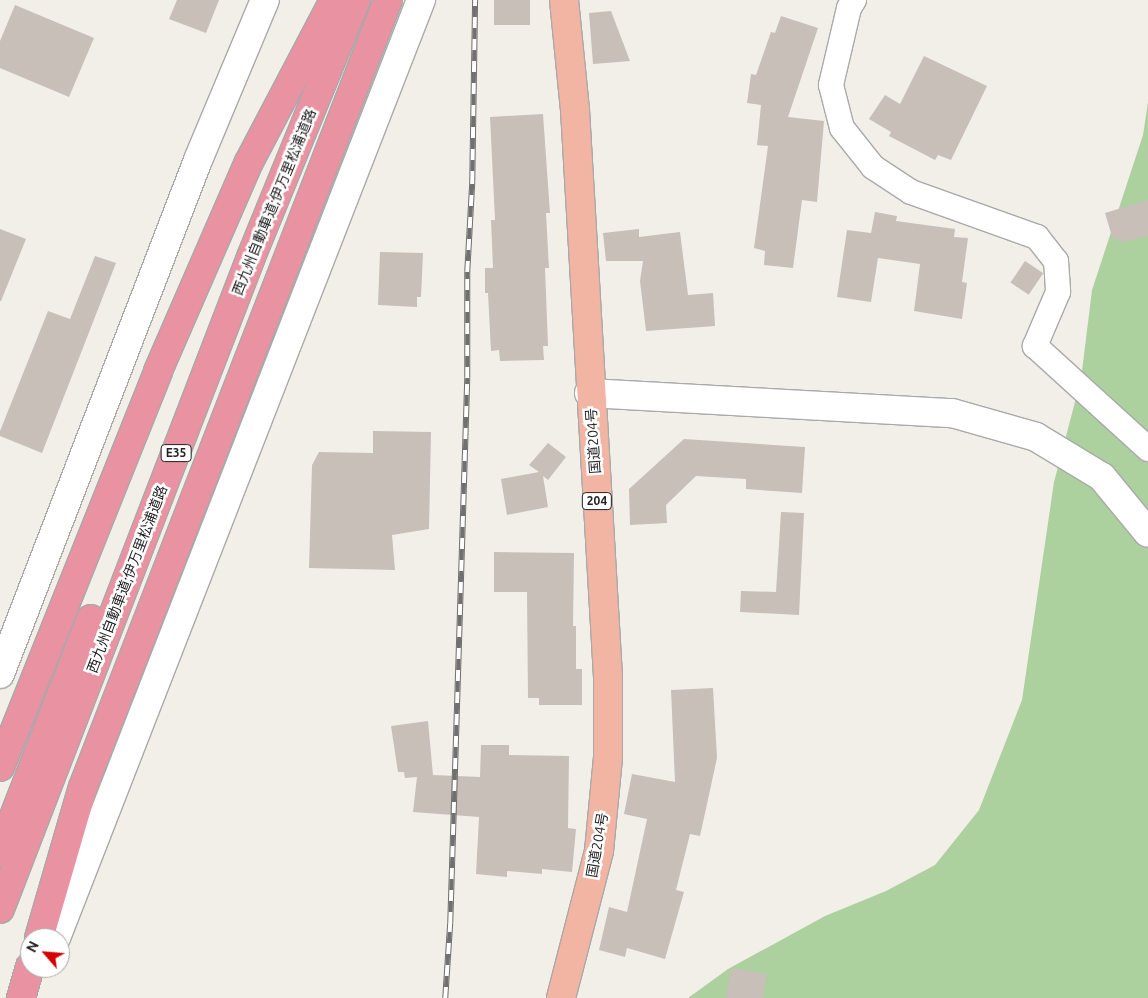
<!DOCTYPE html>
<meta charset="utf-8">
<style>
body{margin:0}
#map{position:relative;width:1148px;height:998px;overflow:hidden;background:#f2efe9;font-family:Ubuntu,"Noto Sans JP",sans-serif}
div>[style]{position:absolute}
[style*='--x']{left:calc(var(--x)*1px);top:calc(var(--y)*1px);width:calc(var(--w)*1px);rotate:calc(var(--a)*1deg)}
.forest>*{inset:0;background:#add19e}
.building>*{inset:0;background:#c7bfb8;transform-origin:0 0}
.roads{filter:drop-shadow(1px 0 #a9a9a9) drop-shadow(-1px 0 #a9a9a9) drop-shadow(0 1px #a9a9a9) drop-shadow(0 -1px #a9a9a9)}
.minor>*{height:24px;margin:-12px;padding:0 12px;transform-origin:12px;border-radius:12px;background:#fff}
.tertiary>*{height:28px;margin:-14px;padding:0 14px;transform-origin:14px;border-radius:14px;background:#fff}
.trunk>*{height:28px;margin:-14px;padding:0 14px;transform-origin:14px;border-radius:14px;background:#f2b4a3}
.motorway>*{height:28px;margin:-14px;padding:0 14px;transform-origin:14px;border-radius:14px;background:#e892a2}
.rail>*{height:5.5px;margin-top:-2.75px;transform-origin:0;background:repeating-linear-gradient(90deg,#fff 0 11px,#707070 0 22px);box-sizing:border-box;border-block:1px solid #707070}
span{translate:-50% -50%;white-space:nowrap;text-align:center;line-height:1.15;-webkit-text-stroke:5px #fff;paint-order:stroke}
.shield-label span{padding:1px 4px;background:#fff;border:1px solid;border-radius:4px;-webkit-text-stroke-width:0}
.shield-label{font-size:12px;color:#222;font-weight:700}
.street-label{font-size:14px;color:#222}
.north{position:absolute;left:20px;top:928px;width:50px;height:50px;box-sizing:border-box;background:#fff;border:1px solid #a7a7a7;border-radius:50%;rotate:297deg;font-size:14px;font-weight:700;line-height:20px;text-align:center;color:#222}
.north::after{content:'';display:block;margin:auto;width:18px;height:22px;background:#d40000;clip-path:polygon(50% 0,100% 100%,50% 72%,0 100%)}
</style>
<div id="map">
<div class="forest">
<div style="clip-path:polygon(1148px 102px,1148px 998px,688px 998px,728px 969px,825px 916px,886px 891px,935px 865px,979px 810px,1022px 700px,1054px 482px,1081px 379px,1092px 290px,1143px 135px)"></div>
</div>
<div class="building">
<div style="clip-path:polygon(177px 0,219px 0,206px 33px,169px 19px)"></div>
<div style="left:494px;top:0;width:36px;height:25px"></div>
<div style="clip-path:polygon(15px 5px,94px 38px,69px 97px,0 68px,0 41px)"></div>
<div style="clip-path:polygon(611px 11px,630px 61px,593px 64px,589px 13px)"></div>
<div style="clip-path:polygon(781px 16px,818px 28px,788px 117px,824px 121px,817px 202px,802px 200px,793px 268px,764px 265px,765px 251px,754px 248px,768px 146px,757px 145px,761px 105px,747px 103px,751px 74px,756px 75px,771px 32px,775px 33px)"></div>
<div style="clip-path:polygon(924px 56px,987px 86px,951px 160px,938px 155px,935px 160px,889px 136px,891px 132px,869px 119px,885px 95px,900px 104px)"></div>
<div style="clip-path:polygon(543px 114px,550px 213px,546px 213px,549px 268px,545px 268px,548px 346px,543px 346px,544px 360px,500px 361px,499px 350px,491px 351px,488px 293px,485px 293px,485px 268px,493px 268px,491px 220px,495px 220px,490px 117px)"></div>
<div style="clip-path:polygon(1148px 200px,1148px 235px,1122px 243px,1121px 238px,1113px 240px,1105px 213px)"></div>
<div style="clip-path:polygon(875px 212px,897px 216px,896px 221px,955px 229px,954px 237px,968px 238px,962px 282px,967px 283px,962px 319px,914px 311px,920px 264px,878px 258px,871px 302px,837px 297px,847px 230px,871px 233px)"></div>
<div style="clip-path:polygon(0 229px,26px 239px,1px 301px,0 301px)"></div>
<div style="clip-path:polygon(639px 229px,639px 237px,680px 232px,688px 295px,713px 293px,715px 326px,646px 331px,640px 281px,643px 261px,606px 261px,603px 233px)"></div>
<div style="clip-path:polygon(380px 252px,423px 253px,421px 297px,417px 297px,417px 307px,378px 305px)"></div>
<div style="clip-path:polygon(95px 256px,116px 263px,42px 453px,0 436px,0 431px,48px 311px,70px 319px)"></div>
<div style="left:1025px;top:261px;width:22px;height:26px;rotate:34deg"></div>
<div style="clip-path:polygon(373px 431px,431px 432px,429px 529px,392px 535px,395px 570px,309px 568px,312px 465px,319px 452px,373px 453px)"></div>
<div style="clip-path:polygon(684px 439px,805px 447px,802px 493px,746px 489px,746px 479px,696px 476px,666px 505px,667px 523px,630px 525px,629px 489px)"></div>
<div style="clip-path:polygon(548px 443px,566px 457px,548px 480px,543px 476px,548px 507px,507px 515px,501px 479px,539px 472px,529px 465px)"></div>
<div style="clip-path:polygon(781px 512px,804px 513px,799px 615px,740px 612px,741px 591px,776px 592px)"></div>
<div style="clip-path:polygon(494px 552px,574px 553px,573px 626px,576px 626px,576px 669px,582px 669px,582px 705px,539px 705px,539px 698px,528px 698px,527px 592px,494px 592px)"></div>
<div style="clip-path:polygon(713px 688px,717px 758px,700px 836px,690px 834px,676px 890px,684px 892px,665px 959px,627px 948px,625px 957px,599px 950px,609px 907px,627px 912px,647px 819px,624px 814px,632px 774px,675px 782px,671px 690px)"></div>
<div style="clip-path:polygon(428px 721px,433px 775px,480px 777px,481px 745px,509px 745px,509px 755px,569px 756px,568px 828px,576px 829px,572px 872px,542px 869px,542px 874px,507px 871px,507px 877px,476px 874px,479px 817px,413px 812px,417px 777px,405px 778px,404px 772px,398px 772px,391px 726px)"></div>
<div style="clip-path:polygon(731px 968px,767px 974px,763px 998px,726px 998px)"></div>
</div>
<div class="roads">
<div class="minor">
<div style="--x:854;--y:0;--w:9;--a:122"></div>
<div style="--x:849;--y:8;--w:79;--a:103.2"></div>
<div style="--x:831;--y:85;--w:44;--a:75.7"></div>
<div style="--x:842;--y:128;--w:50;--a:51.5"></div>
<div style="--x:873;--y:167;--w:45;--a:33.3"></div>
<div style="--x:911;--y:192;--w:134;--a:19.7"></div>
<div style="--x:1037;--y:237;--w:31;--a:52"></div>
<div style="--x:1056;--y:261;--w:31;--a:86"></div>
<div style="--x:1058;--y:292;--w:59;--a:113.1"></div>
<div style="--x:1035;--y:346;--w:153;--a:42.3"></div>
</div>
<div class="tertiary">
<div style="--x:589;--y:393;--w:364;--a:3.2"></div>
<div style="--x:952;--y:413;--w:87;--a:15.9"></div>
<div style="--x:1036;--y:437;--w:77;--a:31.2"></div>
<div style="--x:1102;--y:477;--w:72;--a:50.6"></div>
<div style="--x:0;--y:674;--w:551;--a:-68.93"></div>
<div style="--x:198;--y:160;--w:173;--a:-67.3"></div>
<div style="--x:56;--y:938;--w:1007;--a:-68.74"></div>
</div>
<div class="trunk">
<div style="--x:561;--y:998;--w:152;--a:-75.5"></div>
<div style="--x:599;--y:851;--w:93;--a:-84.5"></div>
<div style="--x:608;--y:758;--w:81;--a:-90"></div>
<div style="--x:608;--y:677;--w:568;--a:-93.33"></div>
<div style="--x:575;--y:110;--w:111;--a:-95.7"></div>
</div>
<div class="motorway">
<div style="--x:0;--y:767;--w:426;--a:-68.2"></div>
<div style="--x:158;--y:371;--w:228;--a:-66.5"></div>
<div style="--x:249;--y:162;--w:183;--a:-62.3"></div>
<div style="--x:0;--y:852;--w:250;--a:-68.7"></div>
<div style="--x:0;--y:909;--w:699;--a:-68.94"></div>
<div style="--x:251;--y:257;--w:278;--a:-67.8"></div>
<div style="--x:39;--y:938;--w:157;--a:-73.8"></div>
<div style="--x:83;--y:787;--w:844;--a:-68.82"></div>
<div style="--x:21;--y:998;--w:32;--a:-74"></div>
</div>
</div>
<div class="rail">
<div style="--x:445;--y:998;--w:75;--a:-86.2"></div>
<div style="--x:450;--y:923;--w:545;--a:-88.21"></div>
<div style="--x:467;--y:378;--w:106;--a:-90"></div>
<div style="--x:467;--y:272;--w:90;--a:-86.8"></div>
<div style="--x:472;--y:182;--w:182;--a:-89.1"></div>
</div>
<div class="shield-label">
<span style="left:176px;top:453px">E35</span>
<span style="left:597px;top:501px">204</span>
</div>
<div class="street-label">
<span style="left:274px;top:202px;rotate:-68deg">西九州自動車道;伊万里松浦道路</span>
<span style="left:593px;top:441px;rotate:-94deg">国道204号</span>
<span style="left:127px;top:579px;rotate:-69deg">西九州自動車道;伊万里松浦道路</span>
<span style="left:597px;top:845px;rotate:-80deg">国道204号</span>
</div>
<div class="north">N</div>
</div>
